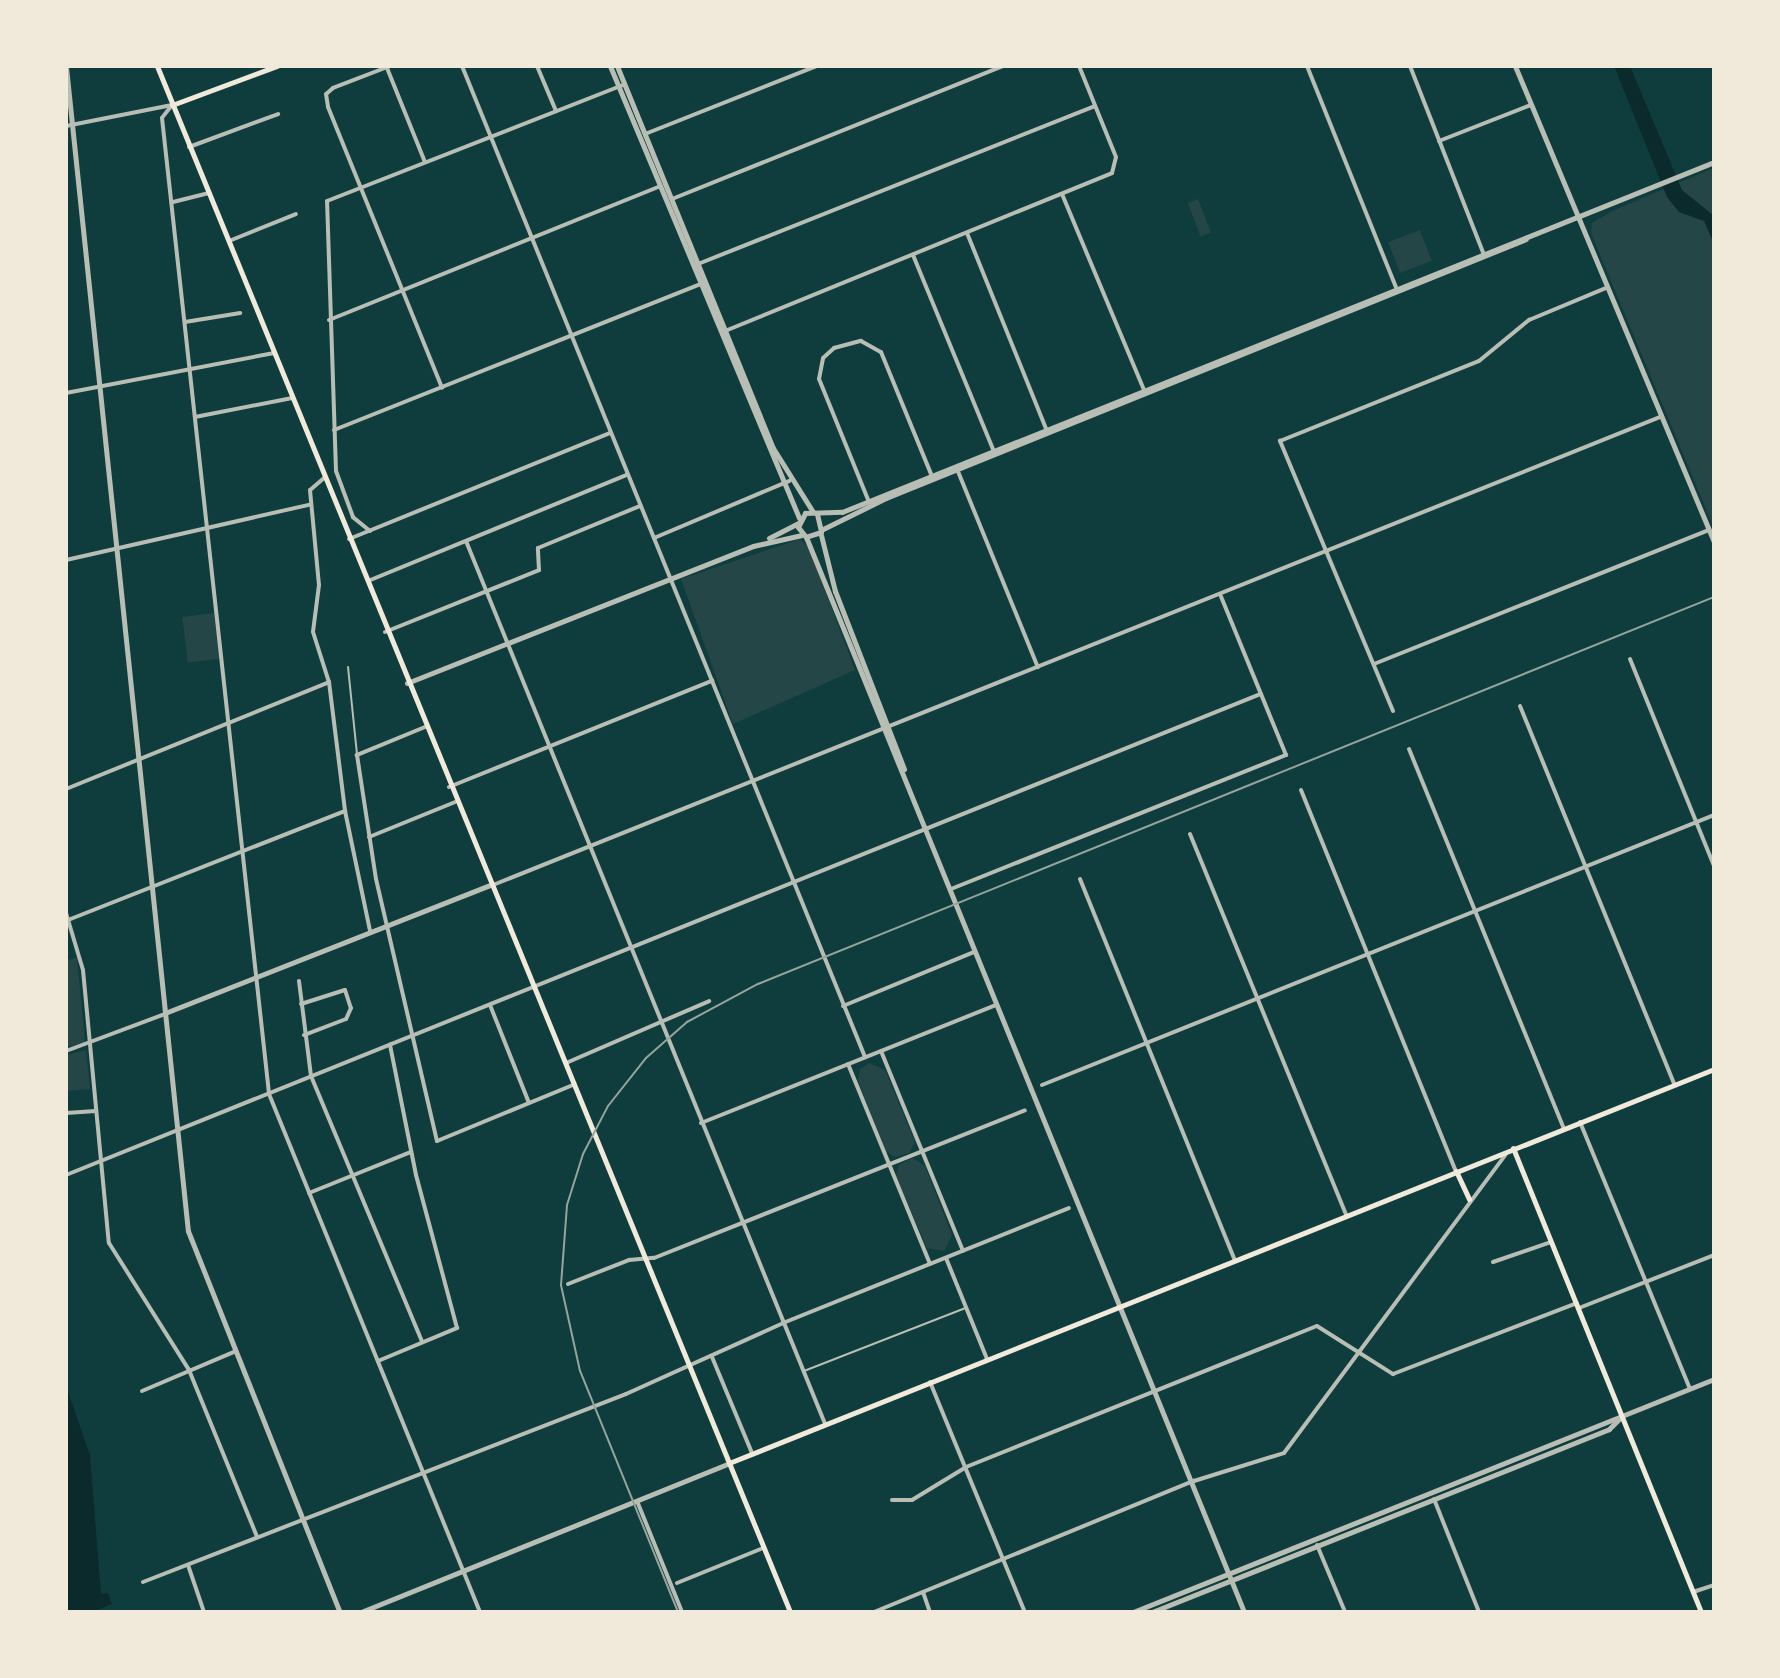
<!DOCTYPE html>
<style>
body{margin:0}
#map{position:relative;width:1780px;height:1678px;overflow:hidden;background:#0f3d3e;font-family:"Fira Sans Condensed",sans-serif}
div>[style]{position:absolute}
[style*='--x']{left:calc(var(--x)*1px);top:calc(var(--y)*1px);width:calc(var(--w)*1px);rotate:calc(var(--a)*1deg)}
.green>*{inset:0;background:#244646;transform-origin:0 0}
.water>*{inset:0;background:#0a2a2b}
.service>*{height:2px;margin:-1px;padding:0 1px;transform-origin:1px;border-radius:1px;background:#b8beb3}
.minor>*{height:4px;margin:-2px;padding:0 2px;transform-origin:2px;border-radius:2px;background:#b8beb3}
.tertiary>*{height:5px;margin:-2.5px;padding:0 2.5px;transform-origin:2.5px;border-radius:2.5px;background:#b8beb3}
.secondary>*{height:5px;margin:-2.5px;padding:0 2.5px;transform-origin:2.5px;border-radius:2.5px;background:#f1e9da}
.rail>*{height:2px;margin:-1px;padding:0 1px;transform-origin:1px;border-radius:1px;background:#97a49c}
span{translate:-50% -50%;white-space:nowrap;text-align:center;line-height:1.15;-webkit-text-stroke:7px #f1e9da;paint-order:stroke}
.frame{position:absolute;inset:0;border:68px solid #f1e9da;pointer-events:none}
</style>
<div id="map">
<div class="green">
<div style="clip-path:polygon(1714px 168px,1714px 528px,1591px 233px,1592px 223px,1612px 211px)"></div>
<div style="left:1198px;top:199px;width:36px;height:11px;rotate:69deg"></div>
<div style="left:1420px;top:230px;width:33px;height:34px;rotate:69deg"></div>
<div style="clip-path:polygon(800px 539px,809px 548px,855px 670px,733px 724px,681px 579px)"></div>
<div style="left:214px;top:613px;width:46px;height:32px;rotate:83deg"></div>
<div style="clip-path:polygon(77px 957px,85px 1042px,66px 1047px,66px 961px)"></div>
<div style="clip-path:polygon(86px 1050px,90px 1089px,66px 1091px,66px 1055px)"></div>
<div style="clip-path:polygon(869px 1063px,885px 1070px,915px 1142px,909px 1153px,895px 1157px,886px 1151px,858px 1081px,860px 1069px)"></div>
<div style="clip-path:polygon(912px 1158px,925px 1166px,952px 1235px,944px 1251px,927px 1248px,896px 1176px,899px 1165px)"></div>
</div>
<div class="water">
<div style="clip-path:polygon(1614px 66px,1630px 66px,1682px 190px,1714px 216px,1714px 244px,1704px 221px,1679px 212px,1667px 197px)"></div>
<div style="clip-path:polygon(66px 1386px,90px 1455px,101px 1594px,108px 1593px,112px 1604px,92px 1612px,66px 1612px)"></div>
</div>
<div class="service">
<div style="--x:348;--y:667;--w:87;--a:84.1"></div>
<div style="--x:804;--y:1371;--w:174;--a:-21.3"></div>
</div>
<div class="minor">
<div style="--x:390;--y:66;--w:61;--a:158.9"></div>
<div style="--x:333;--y:88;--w:9;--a:139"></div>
<div style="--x:326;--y:94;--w:13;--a:81"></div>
<div style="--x:328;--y:107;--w:303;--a:67.9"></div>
<div style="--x:462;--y:66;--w:1070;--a:67.87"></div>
<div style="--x:537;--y:66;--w:49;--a:67.1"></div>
<div style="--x:1307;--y:66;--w:241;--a:68.1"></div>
<div style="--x:1410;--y:66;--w:203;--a:68.6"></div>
<div style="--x:387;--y:68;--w:101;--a:68"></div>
<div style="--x:172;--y:105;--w:16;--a:128"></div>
<div style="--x:162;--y:118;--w:982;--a:83.74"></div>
<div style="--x:269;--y:1094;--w:559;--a:67.84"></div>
<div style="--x:66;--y:126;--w:108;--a:-11.2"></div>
<div style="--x:645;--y:134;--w:185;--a:-21.6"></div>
<div style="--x:1439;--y:141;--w:99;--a:-21.4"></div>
<div style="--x:189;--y:147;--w:95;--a:-20.3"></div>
<div style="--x:1062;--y:194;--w:215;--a:67.3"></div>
<div style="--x:672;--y:199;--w:357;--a:-21.9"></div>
<div style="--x:173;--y:202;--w:36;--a:-14"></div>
<div style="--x:967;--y:233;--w:214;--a:68"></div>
<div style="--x:229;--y:241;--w:72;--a:-21.9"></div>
<div style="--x:913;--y:255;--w:213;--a:67.6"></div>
<div style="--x:698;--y:264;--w:427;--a:-21.7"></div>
<div style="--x:329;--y:320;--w:357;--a:-22"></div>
<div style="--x:185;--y:322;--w:56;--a:-9.3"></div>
<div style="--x:725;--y:331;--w:418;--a:-22.2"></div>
<div style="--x:1112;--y:173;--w:16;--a:-76"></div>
<div style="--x:1116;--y:157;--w:98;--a:-112.1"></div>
<div style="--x:66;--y:393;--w:212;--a:-10.9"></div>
<div style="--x:195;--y:417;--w:99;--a:-11.1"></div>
<div style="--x:334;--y:430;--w:397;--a:-21.7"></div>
<div style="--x:957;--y:469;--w:214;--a:67.8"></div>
<div style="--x:324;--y:478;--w:18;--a:139"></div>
<div style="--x:310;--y:490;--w:95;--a:84.6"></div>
<div style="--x:319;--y:585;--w:47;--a:97.3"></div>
<div style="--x:313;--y:632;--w:52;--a:72.3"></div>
<div style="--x:329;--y:682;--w:130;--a:82.9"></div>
<div style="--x:345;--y:811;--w:123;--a:78.2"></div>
<div style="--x:869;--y:502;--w:133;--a:-112.1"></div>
<div style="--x:819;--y:379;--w:21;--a:-79"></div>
<div style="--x:823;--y:358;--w:15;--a:-42"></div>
<div style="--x:834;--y:348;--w:28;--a:-15"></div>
<div style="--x:861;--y:341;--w:23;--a:29"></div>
<div style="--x:881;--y:352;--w:132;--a:67.7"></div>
<div style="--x:370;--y:531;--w:22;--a:-141"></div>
<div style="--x:353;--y:517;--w:49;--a:-110.3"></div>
<div style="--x:336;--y:471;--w:270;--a:-91.9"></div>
<div style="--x:327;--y:201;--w:320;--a:-21.4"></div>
<div style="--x:654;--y:538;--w:147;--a:-22.9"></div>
<div style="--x:349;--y:539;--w:282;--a:-22.1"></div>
<div style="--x:466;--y:541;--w:953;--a:67.87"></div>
<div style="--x:66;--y:560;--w:249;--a:-12.8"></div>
<div style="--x:368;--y:581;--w:279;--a:-22.3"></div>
<div style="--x:385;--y:632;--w:166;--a:-21.9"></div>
<div style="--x:539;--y:570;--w:22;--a:-93"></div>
<div style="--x:538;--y:548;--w:110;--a:-22.4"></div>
<div style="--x:1630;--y:659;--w:223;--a:67.9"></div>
<div style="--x:1374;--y:664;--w:361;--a:-21.8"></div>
<div style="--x:1520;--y:706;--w:409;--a:67.8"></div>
<div style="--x:1393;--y:711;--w:293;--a:-112.7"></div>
<div style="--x:1280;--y:441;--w:214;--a:-21.9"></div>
<div style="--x:1479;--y:361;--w:65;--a:-39.4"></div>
<div style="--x:1529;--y:320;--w:83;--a:-22.6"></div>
<div style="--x:425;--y:727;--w:74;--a:157.6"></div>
<div style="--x:357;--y:755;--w:125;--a:81.3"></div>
<div style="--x:376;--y:879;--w:269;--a:76.9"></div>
<div style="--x:437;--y:1141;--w:147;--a:-22.4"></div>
<div style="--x:1409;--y:749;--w:409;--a:67.8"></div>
<div style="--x:449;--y:787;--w:284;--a:-22"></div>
<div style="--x:66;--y:789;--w:284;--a:-22.1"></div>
<div style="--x:1301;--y:790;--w:411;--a:67.9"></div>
<div style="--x:1190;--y:834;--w:412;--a:67.7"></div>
<div style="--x:369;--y:837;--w:93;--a:-22.1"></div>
<div style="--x:1080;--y:879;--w:411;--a:67.9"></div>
<div style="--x:493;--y:885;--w:1257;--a:-21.85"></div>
<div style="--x:951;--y:889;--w:361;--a:-21.8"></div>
<div style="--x:1286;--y:755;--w:174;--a:-112.3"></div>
<div style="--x:66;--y:913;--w:59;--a:73.4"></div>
<div style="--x:83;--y:970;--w:274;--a:84.6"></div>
<div style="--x:109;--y:1243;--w:150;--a:57.8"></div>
<div style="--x:189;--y:1370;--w:180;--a:67.8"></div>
<div style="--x:68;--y:920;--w:298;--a:-21.5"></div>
<div style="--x:299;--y:981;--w:96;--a:82.8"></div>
<div style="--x:311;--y:1076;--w:288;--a:67.3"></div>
<div style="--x:301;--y:1004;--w:46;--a:-17.7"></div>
<div style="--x:345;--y:990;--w:19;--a:72"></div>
<div style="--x:351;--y:1008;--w:12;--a:114"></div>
<div style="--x:346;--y:1019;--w:45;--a:159.1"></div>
<div style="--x:490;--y:1005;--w:105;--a:68.3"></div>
<div style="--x:843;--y:1006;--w:142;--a:-22.4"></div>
<div style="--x:66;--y:1051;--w:106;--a:-20.5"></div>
<div style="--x:881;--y:1051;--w:216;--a:67.7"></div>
<div style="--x:566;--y:1063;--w:156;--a:-23.4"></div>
<div style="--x:848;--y:1064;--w:216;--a:67.7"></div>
<div style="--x:1042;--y:1085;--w:724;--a:-21.89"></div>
<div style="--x:66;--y:1113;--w:30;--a:-4"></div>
<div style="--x:1580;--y:1122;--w:289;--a:67.6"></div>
<div style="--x:701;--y:1123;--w:318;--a:-21.8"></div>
<div style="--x:66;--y:1175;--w:1288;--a:-21.93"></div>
<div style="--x:309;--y:1193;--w:110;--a:-21.9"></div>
<div style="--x:946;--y:1258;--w:109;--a:67.9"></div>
<div style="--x:1493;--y:1262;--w:61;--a:-19"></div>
<div style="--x:568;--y:1284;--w:66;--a:-21.5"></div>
<div style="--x:629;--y:1260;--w:25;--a:-5"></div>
<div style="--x:654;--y:1258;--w:399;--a:-21.7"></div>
<div style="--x:1579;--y:1308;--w:145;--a:-21.4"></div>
<div style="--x:712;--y:1357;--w:104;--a:67.4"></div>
<div style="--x:378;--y:1361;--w:86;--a:-22.7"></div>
<div style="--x:457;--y:1328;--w:158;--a:-105"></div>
<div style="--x:416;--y:1175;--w:133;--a:-101.3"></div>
<div style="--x:930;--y:1382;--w:249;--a:67.6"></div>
<div style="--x:142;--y:1391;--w:100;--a:-23"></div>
<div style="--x:1434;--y:1499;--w:122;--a:68.3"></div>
<div style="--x:892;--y:1500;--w:20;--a:0"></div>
<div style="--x:912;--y:1500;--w:63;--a:-31.4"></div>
<div style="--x:966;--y:1467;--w:378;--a:-21.9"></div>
<div style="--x:1317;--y:1326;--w:90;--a:32.3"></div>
<div style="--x:1393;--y:1374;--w:197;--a:-21.1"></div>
<div style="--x:637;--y:1501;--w:120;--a:67.9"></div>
<div style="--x:1317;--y:1545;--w:73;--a:67.3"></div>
<div style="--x:188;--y:1565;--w:50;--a:71.2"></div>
<div style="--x:143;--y:1582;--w:518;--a:-21.27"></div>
<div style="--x:626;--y:1394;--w:172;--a:-24.3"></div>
<div style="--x:783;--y:1323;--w:308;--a:-21.9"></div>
<div style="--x:677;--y:1583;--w:93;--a:-22.1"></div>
<div style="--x:923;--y:1592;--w:21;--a:71"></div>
<div style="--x:1693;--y:1592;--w:22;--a:-18"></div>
<div style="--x:874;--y:1612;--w:346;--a:-22.3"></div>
<div style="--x:1194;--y:1481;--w:94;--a:-17.3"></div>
<div style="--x:1284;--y:1453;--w:371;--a:-53.4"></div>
</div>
<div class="tertiary">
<div style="--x:610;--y:66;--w:490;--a:67.3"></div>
<div style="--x:617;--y:66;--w:413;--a:67.8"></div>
<div style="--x:773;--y:448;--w:75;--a:58"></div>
<div style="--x:1515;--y:66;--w:516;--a:67.31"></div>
<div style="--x:66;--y:67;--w:1170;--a:84.02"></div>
<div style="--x:188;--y:1231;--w:410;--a:68.3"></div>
<div style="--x:817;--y:514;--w:18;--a:77"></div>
<div style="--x:821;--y:532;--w:16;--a:162"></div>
<div style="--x:806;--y:537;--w:13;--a:-129"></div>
<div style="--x:798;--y:527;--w:16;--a:-63"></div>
<div style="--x:805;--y:513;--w:37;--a:-2"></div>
<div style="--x:842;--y:512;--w:940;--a:-21.87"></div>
<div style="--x:823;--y:529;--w:70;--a:-26.2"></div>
<div style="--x:886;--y:498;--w:690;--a:-22.03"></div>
<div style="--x:821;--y:535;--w:58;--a:76"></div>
<div style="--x:835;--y:591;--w:191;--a:68.8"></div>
<div style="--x:806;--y:537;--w:1161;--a:67.83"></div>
<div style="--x:769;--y:538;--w:33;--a:-27"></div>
<div style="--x:407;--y:683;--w:372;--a:-21.6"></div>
<div style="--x:753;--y:546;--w:50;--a:-12.7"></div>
<div style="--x:165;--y:1013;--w:349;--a:-21.5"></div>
<div style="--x:361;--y:1612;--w:397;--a:-22"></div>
<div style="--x:1133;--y:1612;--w:626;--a:-21.85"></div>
<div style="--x:1152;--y:1612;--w:492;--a:-21.8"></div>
<div style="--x:1609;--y:1429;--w:18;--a:-45"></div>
</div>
<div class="secondary">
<div style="--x:157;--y:66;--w:1671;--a:67.73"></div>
<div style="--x:172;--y:105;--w:112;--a:-20.4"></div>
<div style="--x:1513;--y:1148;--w:501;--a:67.94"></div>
<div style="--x:1456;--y:1171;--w:31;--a:65"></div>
<div style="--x:729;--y:1463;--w:1061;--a:-21.8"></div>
</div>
<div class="rail">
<div style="--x:678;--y:1612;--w:260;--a:-112.1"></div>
<div style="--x:580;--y:1371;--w:88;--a:-102.5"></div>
<div style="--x:561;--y:1285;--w:80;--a:-85.7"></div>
<div style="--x:567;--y:1205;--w:53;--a:-72.6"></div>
<div style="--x:583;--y:1154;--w:54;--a:-62.5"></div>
<div style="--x:608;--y:1106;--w:61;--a:-51.6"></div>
<div style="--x:646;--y:1058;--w:55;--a:-41.3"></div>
<div style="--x:687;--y:1022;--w:81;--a:-28.2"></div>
<div style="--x:758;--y:984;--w:1031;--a:-22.04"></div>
</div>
<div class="frame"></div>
</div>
